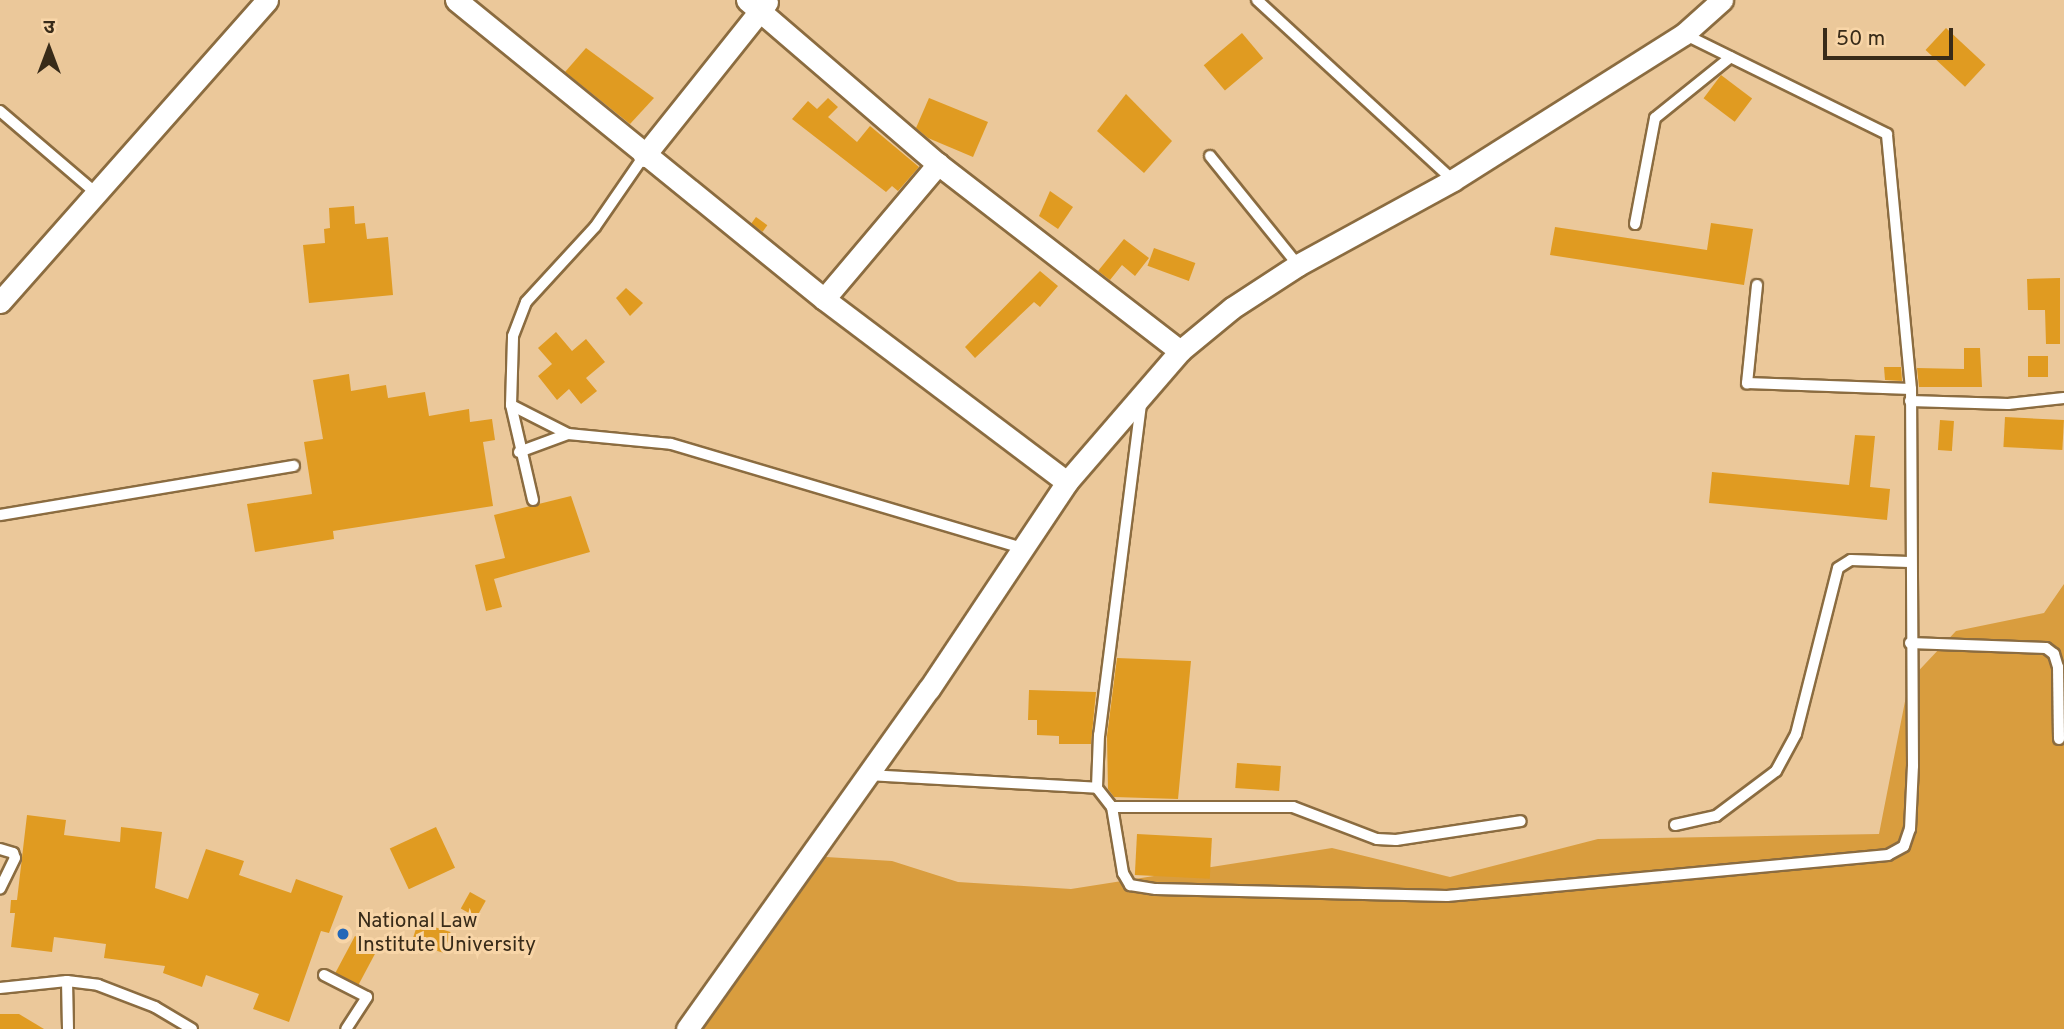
<!DOCTYPE html>
<meta charset="utf-8">
<style>
body{margin:0}
#map{position:relative;width:2064px;height:1029px;overflow:hidden;background:#ebc89a;font-family:Overpass,"Noto Sans Devanagari",sans-serif}
div>[style]{position:absolute}
[style*='--x']{left:calc(var(--x)*1px);top:calc(var(--y)*1px);width:calc(var(--w)*1px);rotate:calc(var(--a)*1deg)}
.green>*{inset:0;background:#d99d3e}
.building>*{inset:0;background:#e09b21;transform-origin:0 0}
.roads{filter:drop-shadow(2px 0 #8b6c40) drop-shadow(-2px 0 #8b6c40) drop-shadow(0 2px #8b6c40) drop-shadow(0 -2px #8b6c40)}
.lane>*{height:10px;margin:-5px;padding:0 5px;transform-origin:5px;border-radius:5px;background:#fff}
.street>*{height:21px;margin:-10.5px;padding:0 10.5px;transform-origin:10.5px;border-radius:10.5px;background:#fff}
.dots>*{width:19px;height:19px;translate:-50% -50%;box-sizing:border-box;border:4px solid #f8d5a7;border-radius:50%}
span{translate:-50% -50%;white-space:nowrap;text-align:center;line-height:1.15;-webkit-text-stroke:6px #f8d5a7;paint-order:stroke}
.poi-label{font-size:21px;color:#382b19}
.left{translate:0 -50%;text-align:left}
.north{position:absolute;left:14px;top:14px;width:70px;height:70px;-webkit-text-stroke:5px #f8d5a7;paint-order:stroke;rotate:0deg;font-size:19px;font-weight:700;line-height:28px;text-align:center;color:#382b19}
.north::after{content:'';display:block;margin:auto;width:24px;height:32px;background:#382b19;clip-path:polygon(50% 0,100% 100%,50% 72%,0 100%)}
.scale{position:absolute;left:1823px;top:28px;width:130px;height:32px;box-sizing:border-box;border:4px solid #382b19;border-top:0;padding-left:9px;font-size:21px;line-height:24px;white-space:nowrap;color:#382b19;-webkit-text-stroke:5px #f8d5a7;paint-order:stroke}
</style>
<div id="map">
<div class="green">
<div style="clip-path:polygon(2064px 584px,2064px 1029px,700px 1029px,826px 857px,892px 861px,958px 882px,1071px 889px,1332px 848px,1450px 877px,1598px 839px,1879px 834px,1909px 681px,1956px 631px,2044px 613px)"></div>
</div>
<div class="building">
<div style="left:1946px;top:28px;width:54px;height:30px;rotate:43deg"></div>
<div style="left:1242px;top:33px;width:33px;height:50px;rotate:50deg"></div>
<div style="clip-path:polygon(586px 48px,654px 98px,630px 124px,565px 72px)"></div>
<div style="left:1721px;top:75px;width:39px;height:29px;rotate:37deg"></div>
<div style="clip-path:polygon(1126px 94px,1172px 141px,1144px 173px,1097px 131px)"></div>
<div style="clip-path:polygon(828px 98px,838px 107px,828px 117px,857px 142px,870px 126px,919px 167px,898px 191px,892px 186px,886px 192px,792px 119px,808px 101px,817px 109px)"></div>
<div style="clip-path:polygon(929px 98px,988px 122px,973px 157px,928px 138px,916px 128px)"></div>
<div style="clip-path:polygon(1050px 191px,1073px 207px,1058px 229px,1039px 216px)"></div>
<div style="clip-path:polygon(354px 206px,355px 224px,365px 223px,367px 239px,388px 237px,393px 295px,309px 303px,303px 245px,325px 243px,324px 229px,330px 228px,329px 208px)"></div>
<div style="left:756px;top:217px;width:14px;height:8px;rotate:36deg"></div>
<div style="clip-path:polygon(1711px 223px,1753px 229px,1744px 285px,1550px 255px,1555px 227px,1707px 250px)"></div>
<div style="clip-path:polygon(1124px 239px,1149px 258px,1135px 276px,1122px 265px,1110px 280px,1098px 271px)"></div>
<div style="left:1154px;top:248px;width:44px;height:19px;rotate:20deg"></div>
<div style="clip-path:polygon(1040px 271px,1058px 286px,1040px 307px,1034px 302px,975px 358px,965px 347px)"></div>
<div style="clip-path:polygon(2060px 278px,2060px 344px,2046px 344px,2045px 310px,2028px 310px,2027px 279px)"></div>
<div style="clip-path:polygon(626px 288px,643px 303px,630px 316px,616px 298px)"></div>
<div style="clip-path:polygon(556px 332px,572px 351px,586px 339px,605px 362px,586px 378px,597px 391px,581px 404px,569px 389px,557px 400px,538px 376px,552px 364px,538px 348px)"></div>
<div style="clip-path:polygon(1964px 348px,1980px 348px,1982px 387px,1919px 387px,1917px 368px,1964px 369px)"></div>
<div style="left:2028px;top:356px;width:20px;height:21px"></div>
<div style="clip-path:polygon(1884px 367px,1901px 367px,1902px 381px,1885px 380px)"></div>
<div style="clip-path:polygon(349px 374px,351px 391px,386px 385px,388px 398px,425px 392px,429px 416px,469px 409px,470px 422px,492px 419px,495px 440px,483px 442px,493px 506px,333px 531px,334px 539px,255px 552px,247px 504px,312px 494px,304px 442px,323px 439px,313px 380px)"></div>
<div style="left:2005px;top:417px;width:59px;height:30px;rotate:3deg"></div>
<div style="left:1940px;top:420px;width:14px;height:30px;rotate:4deg"></div>
<div style="clip-path:polygon(1855px 435px,1875px 436px,1870px 487px,1890px 489px,1887px 520px,1709px 503px,1712px 472px,1849px 485px)"></div>
<div style="clip-path:polygon(571px 496px,590px 552px,494px 579px,502px 607px,486px 611px,475px 565px,505px 558px,494px 515px)"></div>
<div style="clip-path:polygon(1117px 658px,1191px 661px,1178px 799px,1114px 797px,1108px 789px,1107px 736px)"></div>
<div style="clip-path:polygon(1029px 690px,1096px 692px,1091px 744px,1059px 744px,1059px 736px,1037px 735px,1037px 720px,1028px 720px)"></div>
<div style="left:1237px;top:763px;width:44px;height:25px;rotate:4deg"></div>
<div style="clip-path:polygon(27px 815px,66px 820px,64px 835px,120px 842px,121px 827px,162px 832px,155px 888px,188px 899px,206px 849px,244px 861px,239px 875px,291px 893px,296px 879px,343px 896px,329px 933px,321px 931px,289px 1022px,253px 1009px,259px 994px,206px 975px,202px 987px,163px 973px,165px 966px,104px 958px,106px 944px,54px 937px,52px 952px,11px 947px,15px 913px,10px 913px,11px 900px,17px 900px)"></div>
<div style="left:436px;top:827px;width:45px;height:51px;rotate:65deg"></div>
<div style="left:1137px;top:834px;width:75px;height:41px;rotate:3deg"></div>
<div style="left:470px;top:892px;width:18px;height:19px;rotate:29deg"></div>
<div style="left:418px;top:922px;width:34px;height:22px;rotate:17deg"></div>
<div style="left:355px;top:936px;width:26px;height:42px;rotate:28deg"></div>
<div style="clip-path:polygon(0 1014px,19px 1014px,44px 1029px,0 1029px)"></div>
</div>
<div class="roads">
<div class="lane">
<div style="--x:1257;--y:0;--w:266;--a:42.6"></div>
<div style="--x:0;--y:111;--w:126;--a:40.5"></div>
<div style="--x:1210;--y:156;--w:140;--a:51.1"></div>
<div style="--x:1635;--y:224;--w:108;--a:-79.3"></div>
<div style="--x:1655;--y:118;--w:97;--a:-38.8"></div>
<div style="--x:1757;--y:285;--w:99;--a:95.8"></div>
<div style="--x:1747;--y:383;--w:164;--a:2.1"></div>
<div style="--x:1910;--y:401;--w:98;--a:1.8"></div>
<div style="--x:2008;--y:404;--w:56;--a:-6.1"></div>
<div style="--x:1141;--y:404;--w:334;--a:97.2"></div>
<div style="--x:1099;--y:735;--w:53;--a:92.2"></div>
<div style="--x:1097;--y:788;--w:24;--a:52"></div>
<div style="--x:1112;--y:807;--w:181;--a:0"></div>
<div style="--x:1293;--y:807;--w:90;--a:20.9"></div>
<div style="--x:1377;--y:839;--w:19;--a:3"></div>
<div style="--x:1396;--y:840;--w:126;--a:-8.6"></div>
<div style="--x:511;--y:405;--w:64;--a:27"></div>
<div style="--x:519;--y:452;--w:52;--a:-20.2"></div>
<div style="--x:568;--y:434;--w:103;--a:5.5"></div>
<div style="--x:671;--y:444;--w:367;--a:16.5"></div>
<div style="--x:533;--y:500;--w:98;--a:-103"></div>
<div style="--x:511;--y:405;--w:69;--a:-88.3"></div>
<div style="--x:513;--y:336;--w:36;--a:-69"></div>
<div style="--x:526;--y:302;--w:102;--a:-47.4"></div>
<div style="--x:595;--y:227;--w:86;--a:-55.4"></div>
<div style="--x:0;--y:515;--w:298;--a:-9.5"></div>
<div style="--x:1910;--y:643;--w:136;--a:2.1"></div>
<div style="--x:2046;--y:648;--w:10;--a:37"></div>
<div style="--x:2054;--y:654;--w:14;--a:73"></div>
<div style="--x:2058;--y:667;--w:72;--a:89.2"></div>
<div style="--x:868;--y:775;--w:229;--a:3.2"></div>
<div style="--x:1112;--y:807;--w:67;--a:80.5"></div>
<div style="--x:1123;--y:873;--w:14;--a:60"></div>
<div style="--x:1130;--y:885;--w:26;--a:9"></div>
<div style="--x:1156;--y:889;--w:291;--a:1.4"></div>
<div style="--x:1447;--y:896;--w:443;--a:-5.3"></div>
<div style="--x:1888;--y:855;--w:18;--a:-29"></div>
<div style="--x:1904;--y:846;--w:18;--a:-71"></div>
<div style="--x:1910;--y:829;--w:63;--a:-87.3"></div>
<div style="--x:1913;--y:766;--w:377;--a:-90.3"></div>
<div style="--x:1911;--y:389;--w:256;--a:-95.4"></div>
<div style="--x:1887;--y:134;--w:226;--a:-153.8"></div>
<div style="--x:1675;--y:825;--w:42;--a:-12.4"></div>
<div style="--x:1716;--y:816;--w:75;--a:-36.9"></div>
<div style="--x:1776;--y:771;--w:42;--a:-61.6"></div>
<div style="--x:1796;--y:734;--w:171;--a:-75.8"></div>
<div style="--x:1838;--y:568;--w:15;--a:-32"></div>
<div style="--x:1851;--y:560;--w:58;--a:2"></div>
<div style="--x:0;--y:849;--w:14;--a:17"></div>
<div style="--x:13;--y:853;--w:5;--a:68"></div>
<div style="--x:15;--y:858;--w:34;--a:116"></div>
<div style="--x:324;--y:975;--w:48;--a:27.1"></div>
<div style="--x:367;--y:997;--w:38;--a:123"></div>
<div style="--x:67;--y:981;--w:48;--a:88.8"></div>
<div style="--x:0;--y:988;--w:67;--a:-6"></div>
<div style="--x:67;--y:981;--w:31;--a:7"></div>
<div style="--x:98;--y:985;--w:61;--a:21.1"></div>
<div style="--x:155;--y:1007;--w:43;--a:30.7"></div>
</div>
<div class="street">
<div style="--x:456;--y:0;--w:474;--a:39.1"></div>
<div style="--x:824;--y:299;--w:304;--a:37"></div>
<div style="--x:747;--y:0;--w:252;--a:40.7"></div>
<div style="--x:938;--y:164;--w:306;--a:37.7"></div>
<div style="--x:644;--y:156;--w:197;--a:-51.4"></div>
<div style="--x:824;--y:299;--w:177;--a:-49.8"></div>
<div style="--x:0;--y:302;--w:403;--a:-48.5"></div>
<div style="--x:687;--y:1029;--w:417;--a:-54.6"></div>
<div style="--x:929;--y:689;--w:249;--a:-56.3"></div>
<div style="--x:1067;--y:482;--w:173;--a:-49.2"></div>
<div style="--x:1180;--y:351;--w:67;--a:-39.6"></div>
<div style="--x:1232;--y:308;--w:79;--a:-33.1"></div>
<div style="--x:1298;--y:265;--w:177;--a:-28.7"></div>
<div style="--x:1453;--y:180;--w:273;--a:-32.3"></div>
<div style="--x:1684;--y:34;--w:51;--a:-41.8"></div>
</div>
</div>
<div class="dots">
<div style="left:343px;top:934px;background:#2267b8"></div>
</div>
<div class="poi-label">
<span class="left" style="left:357px;top:934px">National Law<br>Institute University</span>
</div>
<div class="north">उ</div>
<div class="scale">50 m</div>
</div>
